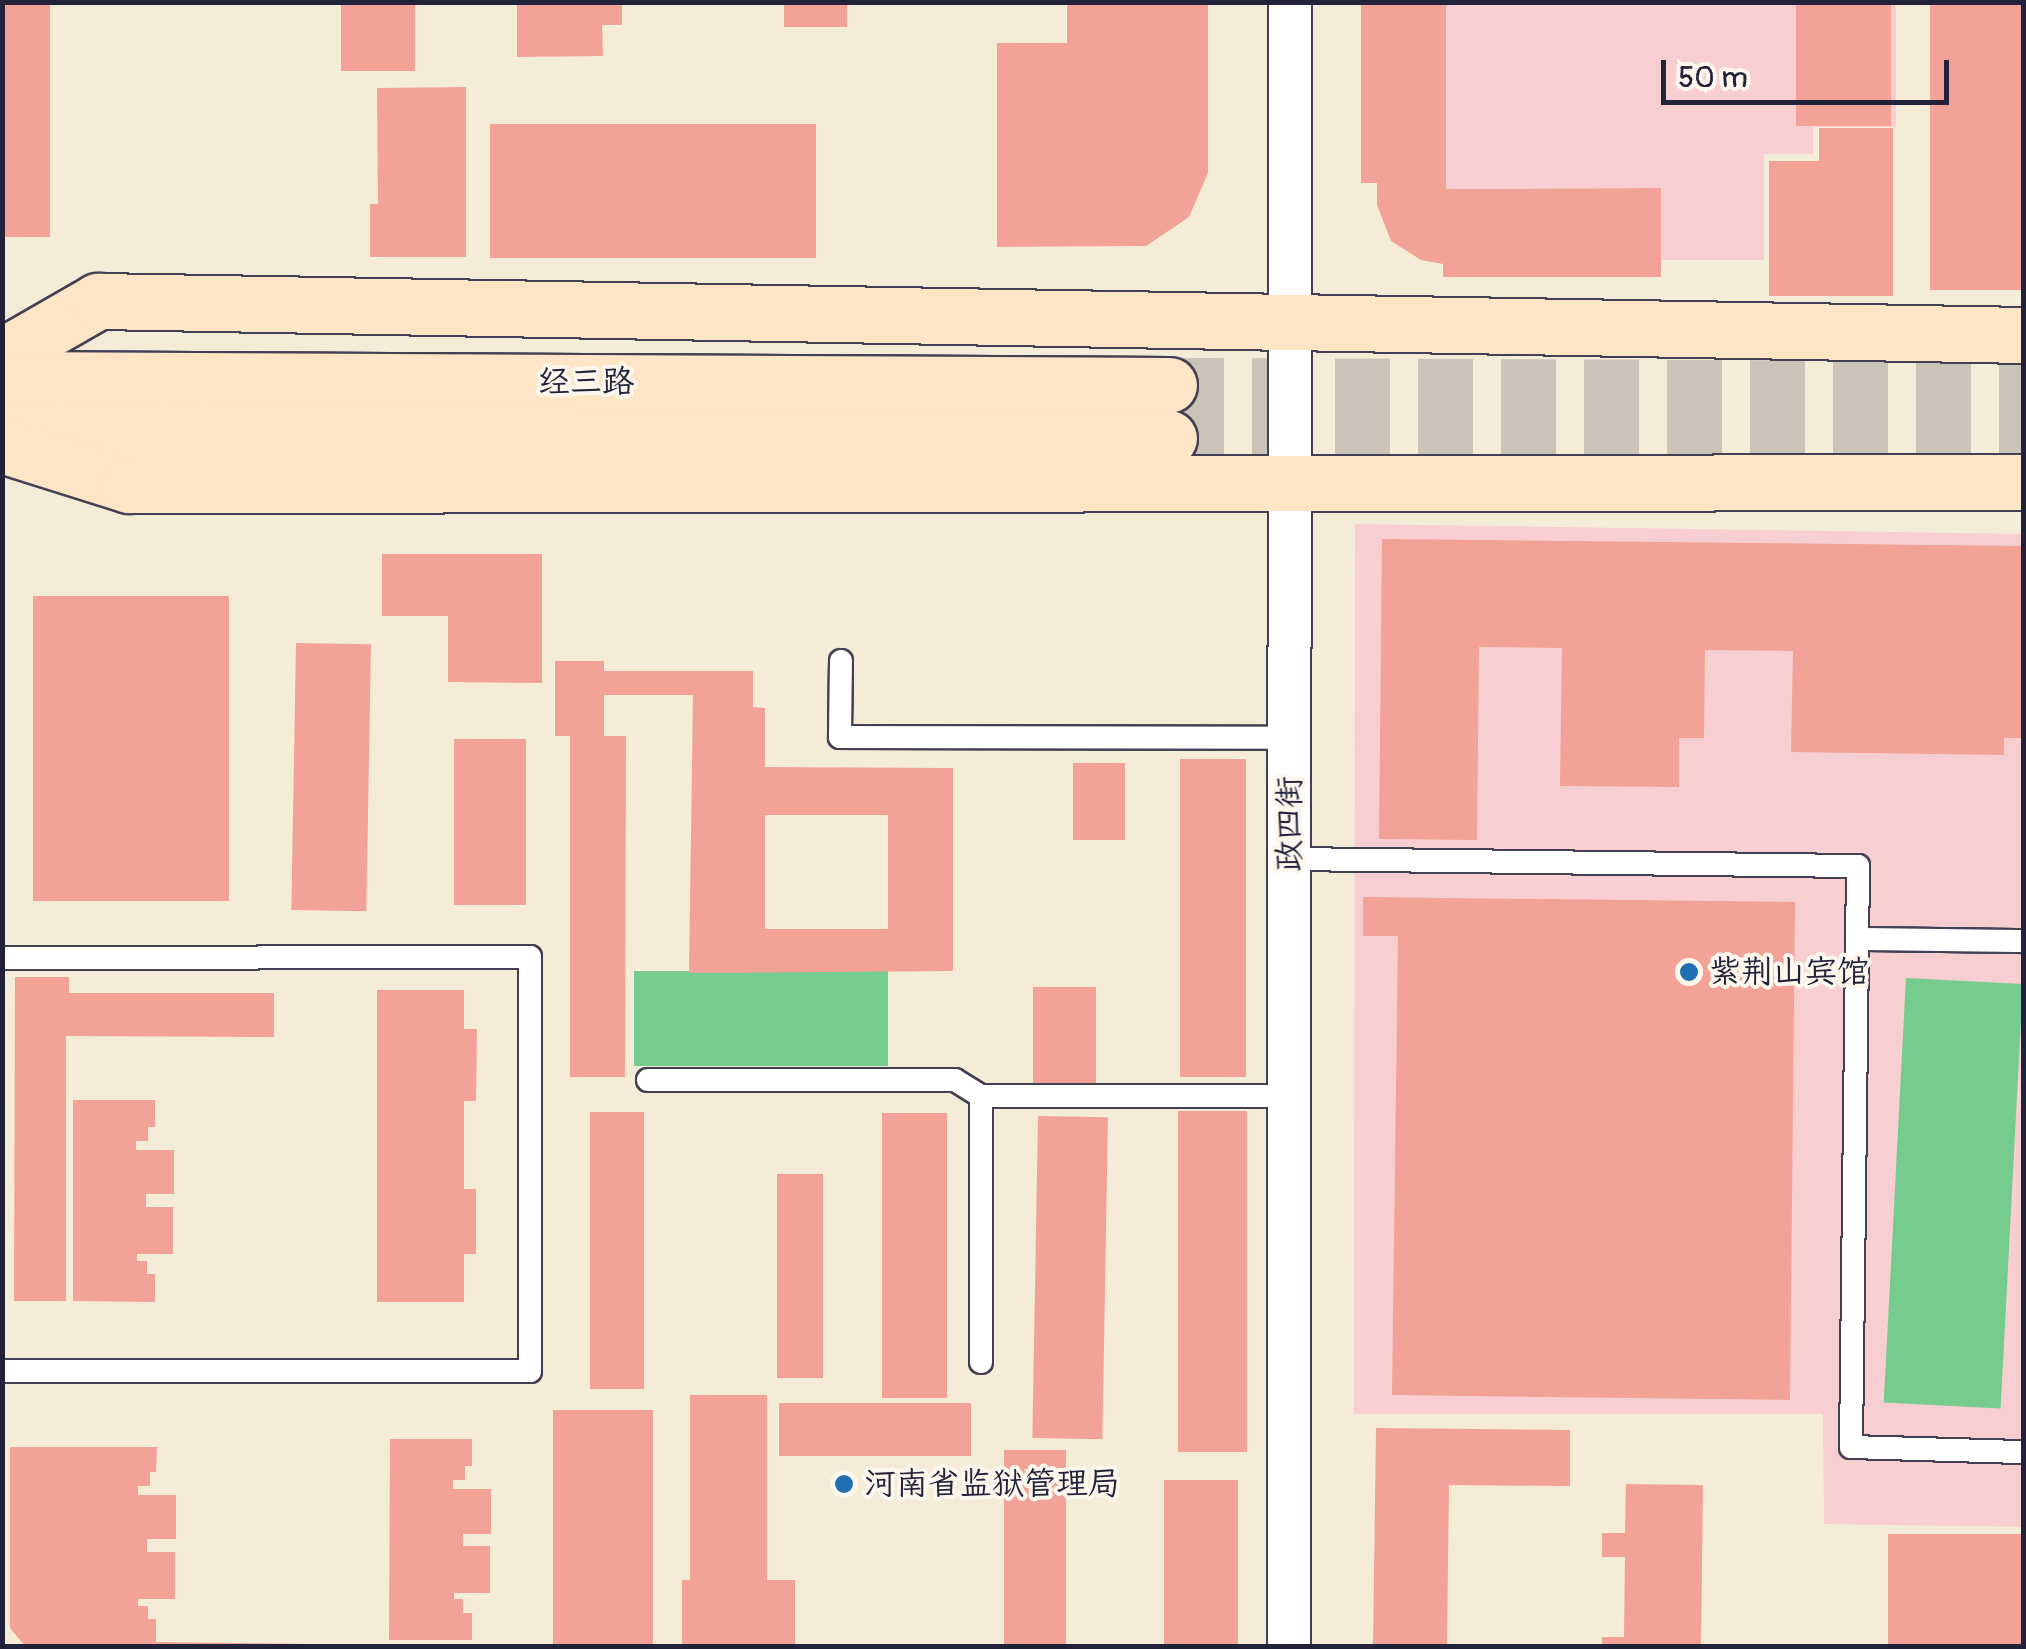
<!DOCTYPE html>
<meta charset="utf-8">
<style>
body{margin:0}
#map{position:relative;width:2026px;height:1649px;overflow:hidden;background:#f4ecd7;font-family:Pangolin,"LXGW WenKai TC",sans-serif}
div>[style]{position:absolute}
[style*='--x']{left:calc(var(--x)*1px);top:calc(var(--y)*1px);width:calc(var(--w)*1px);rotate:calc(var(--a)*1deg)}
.built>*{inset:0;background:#f7cfd0}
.green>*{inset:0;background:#76cb8f;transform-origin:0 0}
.building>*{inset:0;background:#f3a297;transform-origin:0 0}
.secondary-tunnel>*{height:55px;margin-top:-27.5px;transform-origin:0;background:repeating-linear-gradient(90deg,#cac4b8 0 55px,transparent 0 83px)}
.roads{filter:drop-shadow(2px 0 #424052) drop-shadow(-2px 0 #424052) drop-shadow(0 2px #424052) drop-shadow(0 -2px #424052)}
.lane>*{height:22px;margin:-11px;padding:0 11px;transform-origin:11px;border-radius:11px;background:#fff}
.street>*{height:42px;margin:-21px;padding:0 21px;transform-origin:21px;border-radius:21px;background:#fff}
.secondary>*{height:55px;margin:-27.5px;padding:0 27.5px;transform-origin:27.5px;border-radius:27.5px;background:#fde5c5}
.dots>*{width:28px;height:28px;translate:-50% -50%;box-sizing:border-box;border:5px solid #fbf7ec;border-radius:50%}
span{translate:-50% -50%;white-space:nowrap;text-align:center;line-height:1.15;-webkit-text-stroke:8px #fbf7ec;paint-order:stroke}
.street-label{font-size:32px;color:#22223b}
.poi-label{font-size:32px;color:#22223b}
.left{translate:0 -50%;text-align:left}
.frame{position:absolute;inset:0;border:5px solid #22223b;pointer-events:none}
.scale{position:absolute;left:1661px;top:60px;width:288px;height:45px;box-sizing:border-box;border:5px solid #22223b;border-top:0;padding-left:12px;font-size:30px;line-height:35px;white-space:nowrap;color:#22223b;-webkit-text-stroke:8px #fbf7ec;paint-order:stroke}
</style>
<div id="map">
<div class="built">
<div style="clip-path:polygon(1446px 3px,1896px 3px,1896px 127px,1813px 127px,1813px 154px,1764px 154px,1764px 260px,1661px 260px,1660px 188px,1446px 189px)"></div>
<div style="clip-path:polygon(1355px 524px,2023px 534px,2023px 1527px,1824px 1524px,1823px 1414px,1354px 1414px)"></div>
</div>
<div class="green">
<div style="left:634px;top:971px;width:254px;height:95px"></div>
<div style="left:1906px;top:978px;width:117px;height:425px;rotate:3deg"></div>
</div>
<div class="building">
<div style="left:2px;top:2px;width:48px;height:235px"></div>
<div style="left:341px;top:2px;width:74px;height:69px"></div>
<div style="clip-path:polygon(517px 2px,622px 2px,622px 25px,602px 25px,603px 56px,517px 57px)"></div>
<div style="left:784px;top:2px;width:63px;height:25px"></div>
<div style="clip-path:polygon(1067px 2px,1208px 2px,1208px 173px,1189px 217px,1146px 246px,997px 247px,997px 43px,1067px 43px)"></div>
<div style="clip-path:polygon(1361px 2px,1446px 2px,1446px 189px,1661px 188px,1661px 277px,1443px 277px,1443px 264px,1421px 260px,1391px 241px,1377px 205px,1377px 183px,1361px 183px)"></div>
<div style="left:1796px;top:2px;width:95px;height:124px"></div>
<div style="left:1930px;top:2px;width:94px;height:288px"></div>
<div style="clip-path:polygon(466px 87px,466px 257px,370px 257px,370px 204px,378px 204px,377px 88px)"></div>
<div style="left:816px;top:124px;width:134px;height:326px;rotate:90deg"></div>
<div style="clip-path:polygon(1819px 128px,1893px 128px,1893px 296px,1769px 296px,1769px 161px,1819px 161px)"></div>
<div style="clip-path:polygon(1382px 539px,2024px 546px,2024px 738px,2004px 738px,2004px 755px,1791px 752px,1793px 651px,1705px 650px,1704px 738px,1679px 738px,1679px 787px,1560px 786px,1562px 648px,1479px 647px,1477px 840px,1379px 839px)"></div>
<div style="clip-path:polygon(382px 554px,542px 554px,542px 683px,448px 682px,448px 616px,382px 616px)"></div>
<div style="left:33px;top:596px;width:196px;height:305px"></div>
<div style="left:296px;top:643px;width:75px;height:267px;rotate:1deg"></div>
<div style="clip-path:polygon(evenodd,555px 661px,604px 661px,604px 671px,753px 671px,753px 707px,765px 708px,765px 767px,953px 768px,953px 971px,689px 973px,693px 695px,604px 695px,604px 736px,626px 736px,625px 1077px,570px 1077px,570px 736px,555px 736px,555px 661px,765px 815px,888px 815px,888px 929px,765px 929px,765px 815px)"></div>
<div style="left:454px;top:739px;width:72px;height:166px"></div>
<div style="left:1180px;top:759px;width:66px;height:318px"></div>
<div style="left:1073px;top:763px;width:52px;height:77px"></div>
<div style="clip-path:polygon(1363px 897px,1795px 902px,1790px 1400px,1392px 1395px,1398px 936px,1363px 936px)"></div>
<div style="clip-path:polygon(15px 977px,69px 977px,69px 993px,274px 993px,274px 1037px,66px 1036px,66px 1301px,14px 1301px)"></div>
<div style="left:1033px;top:987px;width:63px;height:96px"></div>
<div style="clip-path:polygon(377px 990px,464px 990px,464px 1029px,477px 1029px,476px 1101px,464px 1101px,464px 1189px,476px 1189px,476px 1254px,464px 1254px,464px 1302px,377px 1302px)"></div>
<div style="clip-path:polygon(73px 1100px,155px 1100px,155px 1127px,148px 1127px,148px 1141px,136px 1141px,136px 1150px,174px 1150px,174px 1194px,146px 1194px,146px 1207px,173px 1207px,173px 1254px,137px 1254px,137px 1261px,147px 1261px,147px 1274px,155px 1274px,155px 1302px,73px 1301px)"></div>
<div style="left:1178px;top:1111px;width:69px;height:341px"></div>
<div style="left:590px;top:1112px;width:54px;height:277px"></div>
<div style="left:882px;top:1113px;width:65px;height:285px"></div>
<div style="left:1038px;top:1116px;width:70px;height:322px;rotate:1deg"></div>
<div style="left:777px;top:1174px;width:46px;height:204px"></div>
<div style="clip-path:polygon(690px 1395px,767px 1395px,767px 1580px,795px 1580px,795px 1646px,682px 1646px,682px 1580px,690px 1580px)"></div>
<div style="left:779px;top:1403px;width:192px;height:53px"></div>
<div style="left:553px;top:1410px;width:100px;height:236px"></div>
<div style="clip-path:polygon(1376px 1428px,1570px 1430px,1570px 1486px,1449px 1485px,1447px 1646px,1373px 1646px)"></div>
<div style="clip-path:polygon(390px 1439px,472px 1439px,472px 1466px,465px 1466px,465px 1480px,453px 1480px,453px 1489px,491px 1489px,491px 1534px,463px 1534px,463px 1546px,490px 1546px,490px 1593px,454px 1593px,454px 1599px,463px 1599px,463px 1613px,472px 1613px,472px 1640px,389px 1640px)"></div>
<div style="clip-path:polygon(10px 1447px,157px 1447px,156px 1472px,150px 1472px,150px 1486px,138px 1486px,138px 1495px,176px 1495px,176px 1539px,147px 1539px,147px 1552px,175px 1552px,175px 1599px,138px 1599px,138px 1606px,148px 1606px,148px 1619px,156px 1619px,156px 1642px,453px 1646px,25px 1646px,10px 1628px)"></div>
<div style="left:1004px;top:1450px;width:62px;height:196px"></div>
<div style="left:1164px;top:1480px;width:74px;height:166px"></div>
<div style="clip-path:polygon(1626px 1484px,1703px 1485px,1701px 1646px,1602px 1646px,1602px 1637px,1624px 1637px,1625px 1557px,1602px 1557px,1602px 1533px,1625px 1533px)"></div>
<div style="left:1888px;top:1534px;width:136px;height:112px"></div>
</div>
<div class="secondary-tunnel">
<div style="--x:1169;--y:385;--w:855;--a:0.2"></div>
<div style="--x:1169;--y:438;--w:855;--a:0.13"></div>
</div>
<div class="roads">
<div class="lane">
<div style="--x:841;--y:661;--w:76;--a:90.8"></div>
<div style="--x:840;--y:737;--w:451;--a:0.1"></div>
<div style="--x:1290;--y:859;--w:568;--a:0.71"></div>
<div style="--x:1858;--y:866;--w:581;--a:90.69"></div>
<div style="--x:1851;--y:1447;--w:173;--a:1.7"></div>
<div style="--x:1857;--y:939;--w:167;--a:0.7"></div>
<div style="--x:2;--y:958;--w:528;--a:-0.11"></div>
<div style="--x:530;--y:957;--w:414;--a:90"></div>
<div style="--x:530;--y:1371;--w:528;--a:180"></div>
<div style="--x:648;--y:1080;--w:307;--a:0"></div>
<div style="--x:955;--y:1080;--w:31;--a:32"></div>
<div style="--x:981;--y:1096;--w:309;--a:0"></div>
<div style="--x:981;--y:1362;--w:266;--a:-90"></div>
</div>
<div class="street">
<div style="--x:1289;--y:1646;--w:1644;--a:-89.97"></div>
</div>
<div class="secondary">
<div style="--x:2;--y:356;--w:111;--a:-29.8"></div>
<div style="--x:98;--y:301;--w:1926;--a:1.01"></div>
<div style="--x:2;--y:379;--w:1167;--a:0.29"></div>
<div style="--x:15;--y:432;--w:1154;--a:0.3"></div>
<div style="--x:2;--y:445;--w:133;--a:17.5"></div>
<div style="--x:129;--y:485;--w:1895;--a:-0.09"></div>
</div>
</div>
<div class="dots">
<div style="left:1689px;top:972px;background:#1f6fb2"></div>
<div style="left:844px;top:1484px;background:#1f6fb2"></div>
</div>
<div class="street-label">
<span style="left:586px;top:382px">经三路</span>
<span style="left:1290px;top:824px;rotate:-90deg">政四街</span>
</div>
<div class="poi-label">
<span class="left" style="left:1709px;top:972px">紫荆山宾馆</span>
<span class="left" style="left:864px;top:1484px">河南省监狱管理局</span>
</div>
<div class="frame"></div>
<div class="scale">50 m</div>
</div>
